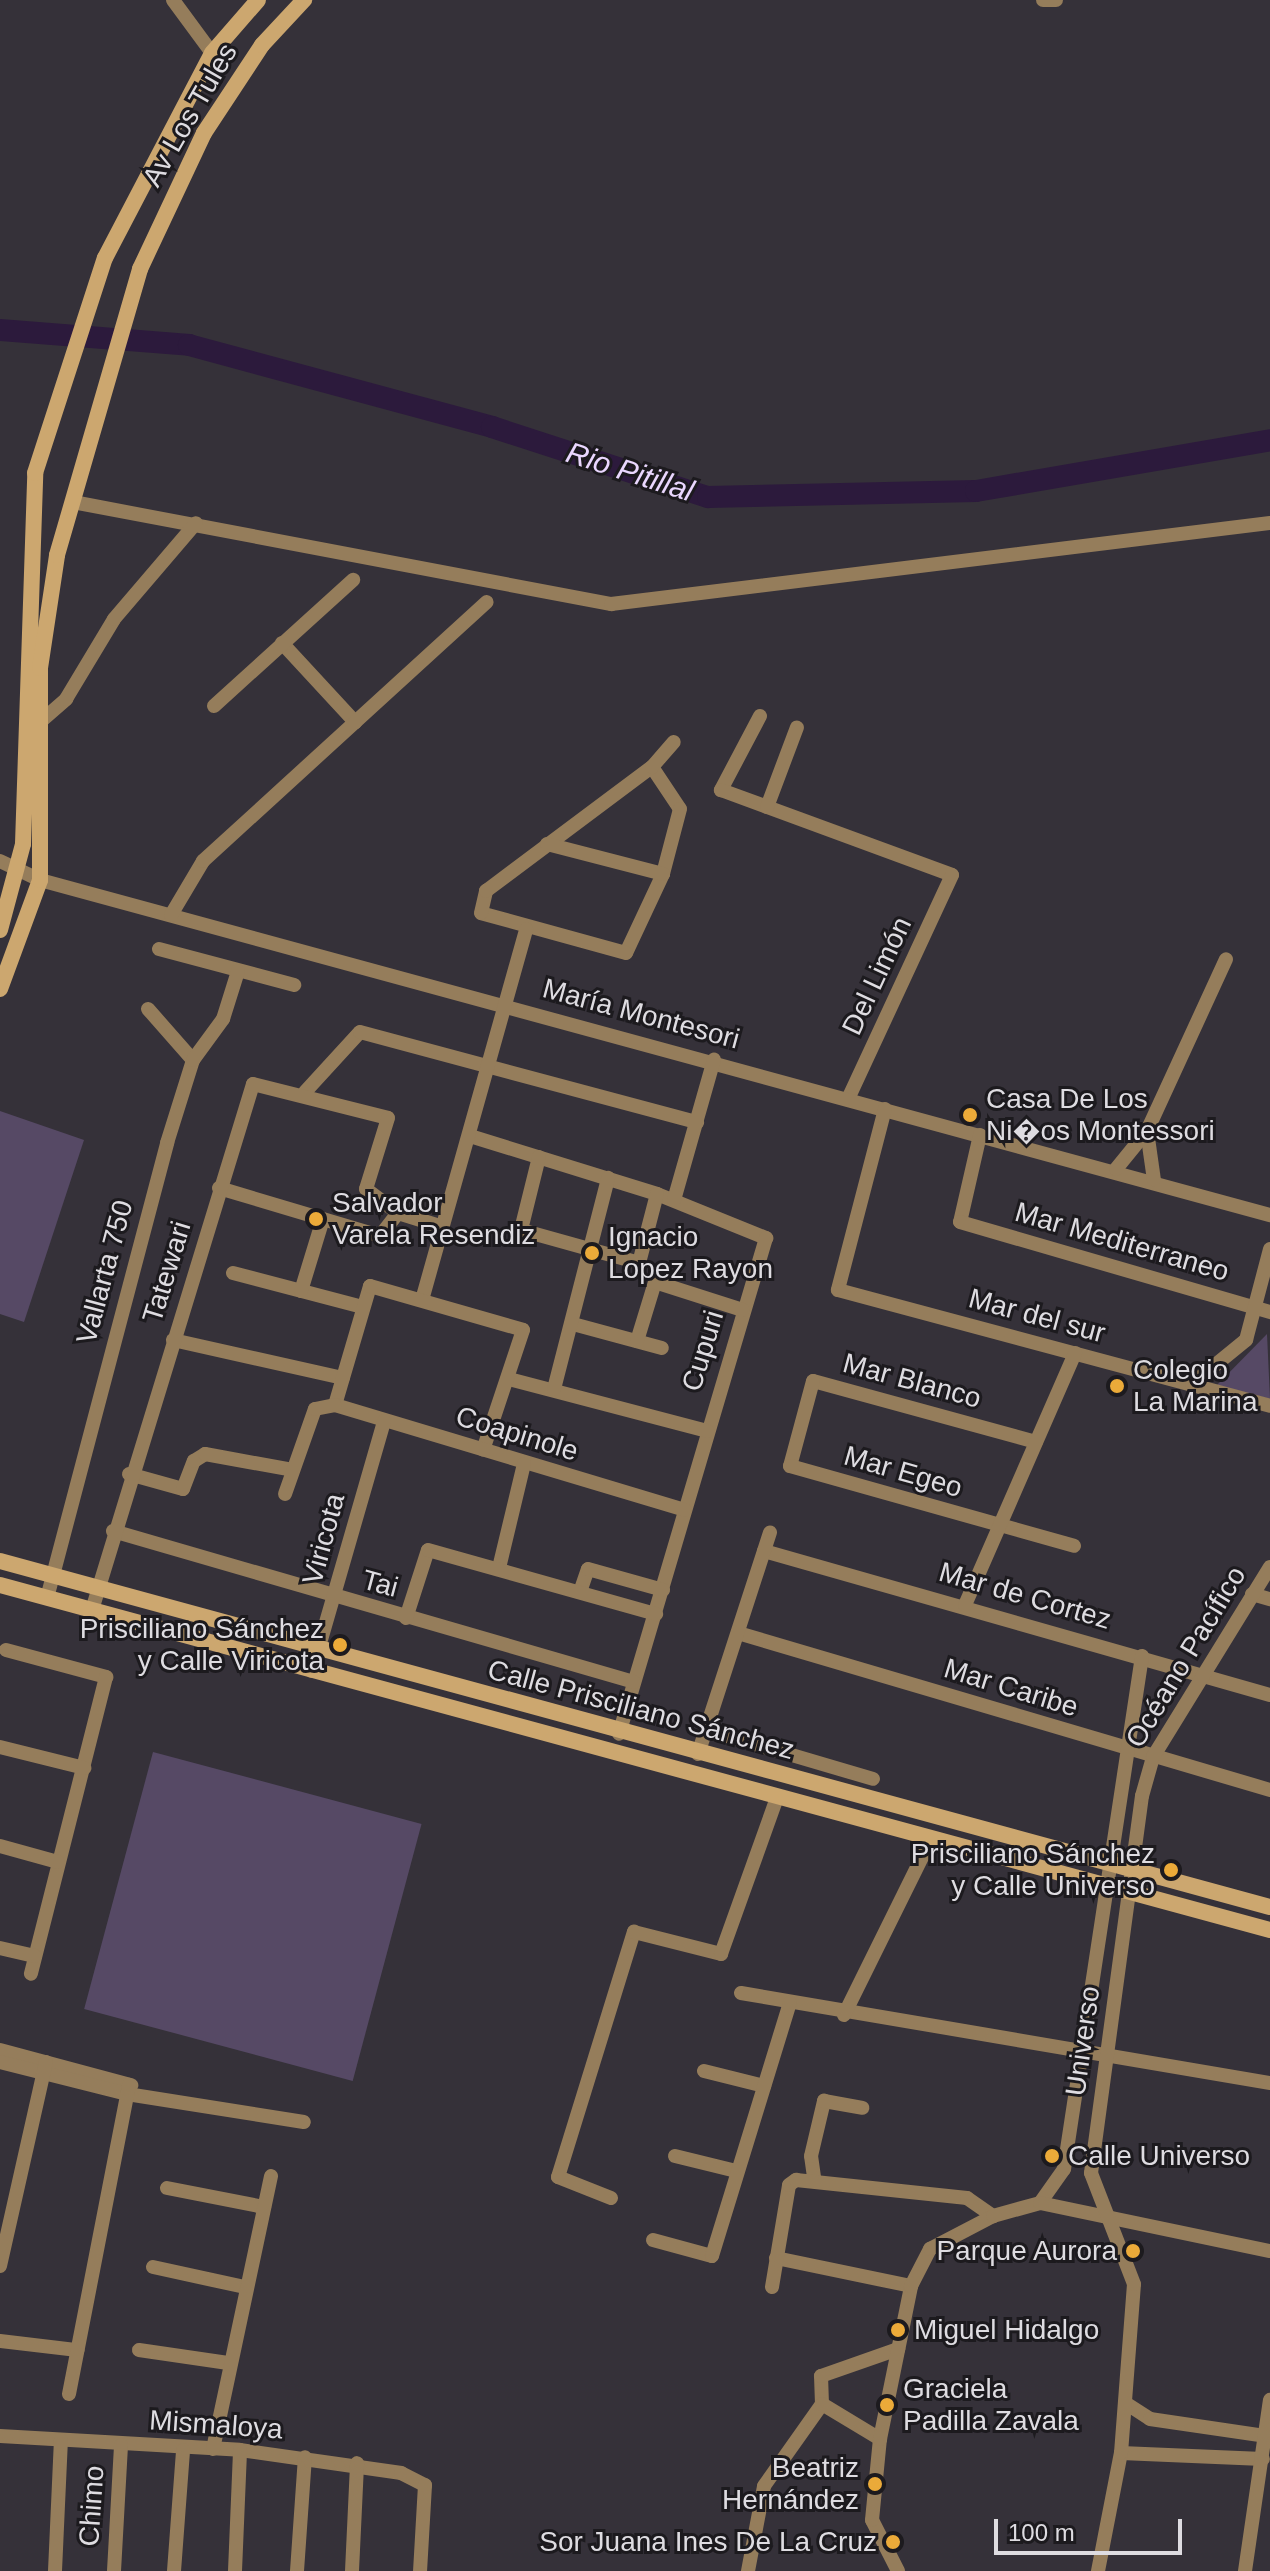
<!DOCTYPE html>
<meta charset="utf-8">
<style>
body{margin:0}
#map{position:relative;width:1270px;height:2571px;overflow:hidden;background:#353139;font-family:Arial,sans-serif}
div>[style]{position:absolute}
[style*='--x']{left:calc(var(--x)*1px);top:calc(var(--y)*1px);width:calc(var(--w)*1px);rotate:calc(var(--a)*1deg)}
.green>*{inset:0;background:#564965;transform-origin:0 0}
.river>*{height:22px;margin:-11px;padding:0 11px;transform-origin:11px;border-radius:11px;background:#2c1a3c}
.street>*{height:14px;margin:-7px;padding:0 7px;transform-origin:7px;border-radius:7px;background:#957d5b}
.secondary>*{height:16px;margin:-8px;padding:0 8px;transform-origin:8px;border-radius:8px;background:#cca76f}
.dots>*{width:22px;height:22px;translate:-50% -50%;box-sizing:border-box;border:4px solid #1c1a1e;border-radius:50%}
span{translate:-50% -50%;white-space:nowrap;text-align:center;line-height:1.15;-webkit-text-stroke:6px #1c1a1e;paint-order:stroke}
.street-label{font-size:28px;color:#dedce1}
.poi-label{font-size:28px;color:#dedce1}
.left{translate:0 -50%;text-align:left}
.right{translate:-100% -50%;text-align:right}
.water-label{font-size:30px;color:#ead7ff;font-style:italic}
.scale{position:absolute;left:994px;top:2519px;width:188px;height:36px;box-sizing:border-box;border:4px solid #dedce1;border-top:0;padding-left:10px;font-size:24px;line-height:28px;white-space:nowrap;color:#dedce1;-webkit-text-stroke:6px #1c1a1e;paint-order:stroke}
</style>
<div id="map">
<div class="green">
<div style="clip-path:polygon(0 1111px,84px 1140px,24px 1322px,0 1314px)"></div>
<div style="clip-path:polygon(1267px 1334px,1270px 1399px,1217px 1385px)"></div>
<div style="left:153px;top:1752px;width:278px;height:266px;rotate:15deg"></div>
</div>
<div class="river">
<div style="--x:0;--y:330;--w:190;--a:4.5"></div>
<div style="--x:189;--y:345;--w:314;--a:15.1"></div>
<div style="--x:492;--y:427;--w:227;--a:18"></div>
<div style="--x:708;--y:497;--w:268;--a:-1.3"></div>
<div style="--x:976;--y:491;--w:298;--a:-9.8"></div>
</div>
<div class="street">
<div style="--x:173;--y:0;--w:66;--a:53.7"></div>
<div style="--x:1043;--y:0;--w:13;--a:0"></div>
<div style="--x:73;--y:502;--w:548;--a:10.74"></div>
<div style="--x:611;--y:604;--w:664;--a:-7.01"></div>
<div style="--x:282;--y:643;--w:108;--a:47.3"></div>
<div style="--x:214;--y:706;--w:188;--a:-42.2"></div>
<div style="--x:760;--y:716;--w:84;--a:117.8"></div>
<div style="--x:721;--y:790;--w:246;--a:20.2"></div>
<div style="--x:952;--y:875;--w:247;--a:114.9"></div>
<div style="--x:40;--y:722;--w:35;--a:-41"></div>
<div style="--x:66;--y:699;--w:93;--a:-59"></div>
<div style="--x:114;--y:619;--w:126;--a:-49.5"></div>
<div style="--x:652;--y:767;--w:50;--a:56.3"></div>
<div style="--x:680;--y:809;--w:67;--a:104.7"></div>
<div style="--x:663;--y:874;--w:87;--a:115.1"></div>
<div style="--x:626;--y:953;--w:150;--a:-164.6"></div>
<div style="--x:481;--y:913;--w:23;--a:-77"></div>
<div style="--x:486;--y:891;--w:207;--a:-36.8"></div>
<div style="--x:652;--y:767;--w:33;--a:-49"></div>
<div style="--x:767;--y:807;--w:85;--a:-69.4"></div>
<div style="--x:547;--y:844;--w:120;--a:14.5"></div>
<div style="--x:0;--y:861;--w:44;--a:25.4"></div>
<div style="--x:40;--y:880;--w:1275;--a:15.24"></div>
<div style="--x:171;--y:915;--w:63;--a:-59.3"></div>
<div style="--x:203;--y:861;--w:384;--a:-42.4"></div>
<div style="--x:159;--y:949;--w:140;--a:14.9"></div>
<div style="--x:148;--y:1009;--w:68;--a:48.6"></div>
<div style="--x:305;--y:1092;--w:81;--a:-47.5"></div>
<div style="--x:360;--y:1032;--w:349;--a:15"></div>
<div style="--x:885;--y:1109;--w:187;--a:104.6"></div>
<div style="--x:838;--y:1290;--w:447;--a:15"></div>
<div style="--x:1147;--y:1131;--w:49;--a:81.9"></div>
<div style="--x:980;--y:1135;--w:89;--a:102.9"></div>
<div style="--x:960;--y:1222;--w:323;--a:16.2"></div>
<div style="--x:470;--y:1136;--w:196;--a:17.2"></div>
<div style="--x:657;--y:1194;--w:118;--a:22"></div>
<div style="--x:766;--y:1238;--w:517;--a:106.51"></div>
<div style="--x:539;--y:1157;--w:75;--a:103.9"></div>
<div style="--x:521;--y:1230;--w:123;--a:15.6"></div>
<div style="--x:639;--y:1263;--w:71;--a:-75.4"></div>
<div style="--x:1116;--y:1169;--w:49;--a:-50.8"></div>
<div style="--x:1147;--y:1131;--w:189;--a:-65.3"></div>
<div style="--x:219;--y:1188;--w:168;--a:16.6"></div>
<div style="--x:380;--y:1236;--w:29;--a:-52"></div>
<div style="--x:398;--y:1213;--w:47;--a:17.3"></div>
<div style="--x:674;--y:1200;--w:146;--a:-74.1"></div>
<div style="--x:233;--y:1273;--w:134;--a:14.7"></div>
<div style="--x:301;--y:1291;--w:75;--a:-73"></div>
<div style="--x:422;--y:1300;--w:385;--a:-74.3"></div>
<div style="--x:573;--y:1324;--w:92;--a:15.1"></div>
<div style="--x:173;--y:1340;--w:174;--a:12.6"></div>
<div style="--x:637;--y:1341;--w:62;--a:-73"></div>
<div style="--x:655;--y:1282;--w:92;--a:17.7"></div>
<div style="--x:509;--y:1379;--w:205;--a:14.7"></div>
<div style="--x:1192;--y:1384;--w:70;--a:-39.2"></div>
<div style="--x:1246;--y:1340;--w:94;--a:-75.2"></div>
<div style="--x:554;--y:1389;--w:218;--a:-75.6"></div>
<div style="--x:335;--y:1405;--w:124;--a:-73.6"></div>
<div style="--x:370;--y:1286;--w:159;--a:16"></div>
<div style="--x:523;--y:1330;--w:126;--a:108.4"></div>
<div style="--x:335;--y:1405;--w:365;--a:16.7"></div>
<div style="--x:1036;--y:1442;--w:231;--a:-164.7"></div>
<div style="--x:813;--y:1381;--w:88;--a:105.1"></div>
<div style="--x:790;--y:1466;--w:295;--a:15.7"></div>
<div style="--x:129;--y:1474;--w:56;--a:15.5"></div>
<div style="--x:183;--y:1489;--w:30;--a:-69"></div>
<div style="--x:194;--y:1461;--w:13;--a:-32"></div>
<div style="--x:205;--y:1454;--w:89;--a:10.3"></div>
<div style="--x:285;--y:1494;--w:90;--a:-70.6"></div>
<div style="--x:315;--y:1409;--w:20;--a:-11"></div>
<div style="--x:113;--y:1531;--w:542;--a:16.16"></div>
<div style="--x:764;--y:1551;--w:526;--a:15.89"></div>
<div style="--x:499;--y:1568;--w:107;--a:-76.5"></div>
<div style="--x:580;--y:1592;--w:24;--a:-71"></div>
<div style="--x:588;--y:1569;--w:78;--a:15.6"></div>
<div style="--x:1252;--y:1594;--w:19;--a:16"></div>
<div style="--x:47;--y:1598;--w:471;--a:-75.2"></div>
<div style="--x:167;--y:1143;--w:87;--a:-72.6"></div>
<div style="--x:193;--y:1060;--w:51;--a:-53.8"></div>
<div style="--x:223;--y:1019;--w:50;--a:-72.6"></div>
<div style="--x:965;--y:1605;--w:275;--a:-66.4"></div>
<div style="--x:92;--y:1610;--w:550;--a:-72.98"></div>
<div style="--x:253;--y:1084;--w:139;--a:14.1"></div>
<div style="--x:388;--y:1118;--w:74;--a:107.2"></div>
<div style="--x:366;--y:1189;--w:40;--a:37"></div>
<div style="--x:406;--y:1618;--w:71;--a:-72.1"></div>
<div style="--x:428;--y:1550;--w:237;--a:15.7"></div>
<div style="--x:738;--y:1633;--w:555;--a:16.44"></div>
<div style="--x:6;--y:1650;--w:104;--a:15.1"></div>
<div style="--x:106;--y:1677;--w:306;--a:104.2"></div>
<div style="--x:312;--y:1671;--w:260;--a:-73.9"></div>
<div style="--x:707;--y:1730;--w:173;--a:16.4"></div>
<div style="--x:0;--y:1747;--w:87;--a:14"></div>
<div style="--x:698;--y:1754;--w:233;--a:-72"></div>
<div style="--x:0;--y:1846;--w:60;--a:15.4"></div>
<div style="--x:0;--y:1948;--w:36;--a:13"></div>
<div style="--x:741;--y:1993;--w:537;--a:9.66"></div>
<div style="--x:844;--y:2015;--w:194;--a:-63.7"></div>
<div style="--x:0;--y:2050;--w:136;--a:15"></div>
<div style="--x:0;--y:2062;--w:131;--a:14.1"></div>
<div style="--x:127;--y:2094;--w:179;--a:9"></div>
<div style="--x:704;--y:2071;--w:62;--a:14"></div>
<div style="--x:675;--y:2156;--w:63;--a:13.8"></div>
<div style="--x:814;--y:2177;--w:21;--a:-98"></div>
<div style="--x:811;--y:2156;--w:57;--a:-76.7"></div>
<div style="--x:824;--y:2101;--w:39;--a:10"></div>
<div style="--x:167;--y:2188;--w:99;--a:11.1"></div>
<div style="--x:611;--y:2198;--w:57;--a:-158.4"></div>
<div style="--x:558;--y:2177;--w:257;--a:-72.8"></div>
<div style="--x:634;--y:1932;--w:90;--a:14.2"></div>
<div style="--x:721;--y:1954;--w:166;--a:-70.3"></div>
<div style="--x:1040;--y:2203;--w:42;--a:-54.8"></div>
<div style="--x:1064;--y:2169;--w:519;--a:-81.35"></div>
<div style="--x:653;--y:2240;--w:61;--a:15.2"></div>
<div style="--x:712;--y:2256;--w:265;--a:-72.9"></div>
<div style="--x:776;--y:2258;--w:138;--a:11.7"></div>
<div style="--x:0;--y:2266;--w:209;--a:-77.3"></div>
<div style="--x:153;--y:2267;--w:94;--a:12.3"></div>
<div style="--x:772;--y:2287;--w:103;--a:-80.5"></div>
<div style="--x:789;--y:2185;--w:9;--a:-36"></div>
<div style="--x:796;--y:2180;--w:172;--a:6"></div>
<div style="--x:967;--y:2198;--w:32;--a:35"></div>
<div style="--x:0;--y:2341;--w:78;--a:6.7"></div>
<div style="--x:139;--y:2350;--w:90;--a:8.3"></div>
<div style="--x:69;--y:2394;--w:315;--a:-79"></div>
<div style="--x:822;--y:2404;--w:28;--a:-92"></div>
<div style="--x:821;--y:2376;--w:82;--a:-19.3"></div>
<div style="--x:1127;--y:2404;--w:27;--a:33"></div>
<div style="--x:1150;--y:2419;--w:116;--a:8.4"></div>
<div style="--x:0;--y:2436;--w:240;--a:3.3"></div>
<div style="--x:240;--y:2450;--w:163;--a:8.1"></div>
<div style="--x:401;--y:2473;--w:27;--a:27"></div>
<div style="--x:425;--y:2485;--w:86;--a:93.3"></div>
<div style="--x:213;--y:2449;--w:279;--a:-78"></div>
<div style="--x:1121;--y:2453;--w:142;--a:2.4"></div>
<div style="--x:55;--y:2571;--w:131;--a:-87.4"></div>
<div style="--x:114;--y:2571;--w:126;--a:-86.8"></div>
<div style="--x:174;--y:2571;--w:121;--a:-85.7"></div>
<div style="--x:235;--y:2571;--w:121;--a:-87.6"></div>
<div style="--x:297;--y:2571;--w:114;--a:-86"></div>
<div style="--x:352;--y:2571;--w:108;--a:-87.3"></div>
<div style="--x:748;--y:2571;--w:86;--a:-79.3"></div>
<div style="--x:764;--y:2486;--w:100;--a:-54.7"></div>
<div style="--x:822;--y:2404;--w:68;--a:31.1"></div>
<div style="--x:898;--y:2571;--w:57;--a:-117"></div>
<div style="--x:872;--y:2520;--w:81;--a:-84.4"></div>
<div style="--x:880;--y:2439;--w:156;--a:-78.5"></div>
<div style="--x:911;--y:2286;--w:42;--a:-62.8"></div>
<div style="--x:930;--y:2249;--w:71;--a:-27.6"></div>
<div style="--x:993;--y:2216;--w:49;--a:-15.5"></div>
<div style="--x:1040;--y:2203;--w:235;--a:11.8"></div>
<div style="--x:1098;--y:2571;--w:120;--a:-79"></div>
<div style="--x:1121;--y:2453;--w:169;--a:-85.6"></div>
<div style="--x:1134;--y:2284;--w:119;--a:-111.2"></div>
<div style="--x:1091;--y:2173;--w:380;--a:-82.3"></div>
<div style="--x:1142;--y:1796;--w:41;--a:-74.2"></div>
<div style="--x:1153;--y:1757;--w:223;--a:-58.4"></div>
<div style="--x:1245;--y:2571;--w:173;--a:-81.7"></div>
</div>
<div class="secondary">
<div style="--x:0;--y:930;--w:89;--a:-75"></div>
<div style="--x:23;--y:844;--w:371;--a:-88.1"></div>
<div style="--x:35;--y:473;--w:226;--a:-72"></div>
<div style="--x:105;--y:258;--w:231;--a:-62.4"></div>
<div style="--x:212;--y:53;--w:70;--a:-49"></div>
<div style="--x:0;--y:989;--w:116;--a:-69.8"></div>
<div style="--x:40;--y:880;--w:212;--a:-90"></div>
<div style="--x:40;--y:668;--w:114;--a:-81.4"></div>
<div style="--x:57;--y:555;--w:298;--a:-73.8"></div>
<div style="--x:140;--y:269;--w:150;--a:-64.8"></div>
<div style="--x:204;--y:133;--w:105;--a:-56.6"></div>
<div style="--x:262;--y:45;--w:62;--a:-47"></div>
<div style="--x:0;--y:1561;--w:1316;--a:15.24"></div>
<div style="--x:0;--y:1585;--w:1316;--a:15.2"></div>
</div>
<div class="dots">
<div style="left:970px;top:1115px;background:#ebaa39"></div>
<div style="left:316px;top:1219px;background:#ebaa39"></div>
<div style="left:592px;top:1253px;background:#ebaa39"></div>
<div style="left:1117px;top:1386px;background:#ebaa39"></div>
<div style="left:340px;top:1645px;background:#ebaa39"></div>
<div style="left:1171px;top:1870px;background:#ebaa39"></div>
<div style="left:1052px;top:2156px;background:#ebaa39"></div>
<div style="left:1133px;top:2251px;background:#ebaa39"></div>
<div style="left:898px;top:2330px;background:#ebaa39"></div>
<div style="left:887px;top:2405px;background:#ebaa39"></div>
<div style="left:875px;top:2484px;background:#ebaa39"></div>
<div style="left:893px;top:2542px;background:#ebaa39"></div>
</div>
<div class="street-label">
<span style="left:190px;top:115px;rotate:-60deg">Av Los Tules</span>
<span style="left:877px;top:976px;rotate:-65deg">Del Limón</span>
<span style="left:641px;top:1014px;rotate:15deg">María Montesori</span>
<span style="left:1122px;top:1242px;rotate:16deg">Mar Mediterraneo</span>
<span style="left:105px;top:1272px;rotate:-75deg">Vallarta 750</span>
<span style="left:167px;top:1272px;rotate:-73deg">Tatewari</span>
<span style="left:1037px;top:1316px;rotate:15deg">Mar del sur</span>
<span style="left:703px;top:1351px;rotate:-73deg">Cupuri</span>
<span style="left:912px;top:1381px;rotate:15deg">Mar Blanco</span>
<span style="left:517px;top:1434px;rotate:17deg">Coapinole</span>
<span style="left:903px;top:1472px;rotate:16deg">Mar Egeo</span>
<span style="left:324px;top:1539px;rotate:-75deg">Viricota</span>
<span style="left:380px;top:1584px;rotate:15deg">Tai</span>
<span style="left:1025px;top:1596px;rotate:16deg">Mar de Cortez</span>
<span style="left:1186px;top:1657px;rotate:-59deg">Océano Pacífico</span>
<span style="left:1011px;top:1688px;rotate:17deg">Mar Caribe</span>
<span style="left:641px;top:1710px;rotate:15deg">Calle Prisciliano Sánchez</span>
<span style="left:1083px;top:2041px;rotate:-82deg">Universo</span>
<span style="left:216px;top:2425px;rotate:4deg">Mismaloya</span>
<span style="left:92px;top:2506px;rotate:-86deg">Chimo</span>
</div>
<div class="poi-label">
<span class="left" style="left:986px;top:1115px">Casa De Los<br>Ni�os Montessori</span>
<span class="left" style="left:332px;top:1219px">Salvador<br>Varela Resendiz</span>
<span class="left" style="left:608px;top:1253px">Ignacio<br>Lopez Rayon</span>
<span class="left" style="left:1133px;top:1386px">Colegio<br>La Marina</span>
<span class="right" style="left:324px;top:1645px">Prisciliano Sánchez<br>y Calle Viricota</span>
<span class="right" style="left:1155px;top:1870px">Prisciliano Sánchez<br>y Calle Universo</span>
<span class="left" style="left:1068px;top:2156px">Calle Universo</span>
<span class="right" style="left:1117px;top:2251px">Parque Aurora</span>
<span class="left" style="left:914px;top:2330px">Miguel Hidalgo</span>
<span class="left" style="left:903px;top:2405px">Graciela<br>Padilla Zavala</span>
<span class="right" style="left:859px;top:2484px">Beatriz<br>Hernández</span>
<span class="right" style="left:877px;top:2542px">Sor Juana Ines De La Cruz</span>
</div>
<div class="water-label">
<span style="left:630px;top:472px;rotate:18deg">Rio Pitillal</span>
</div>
<div class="scale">100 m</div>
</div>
